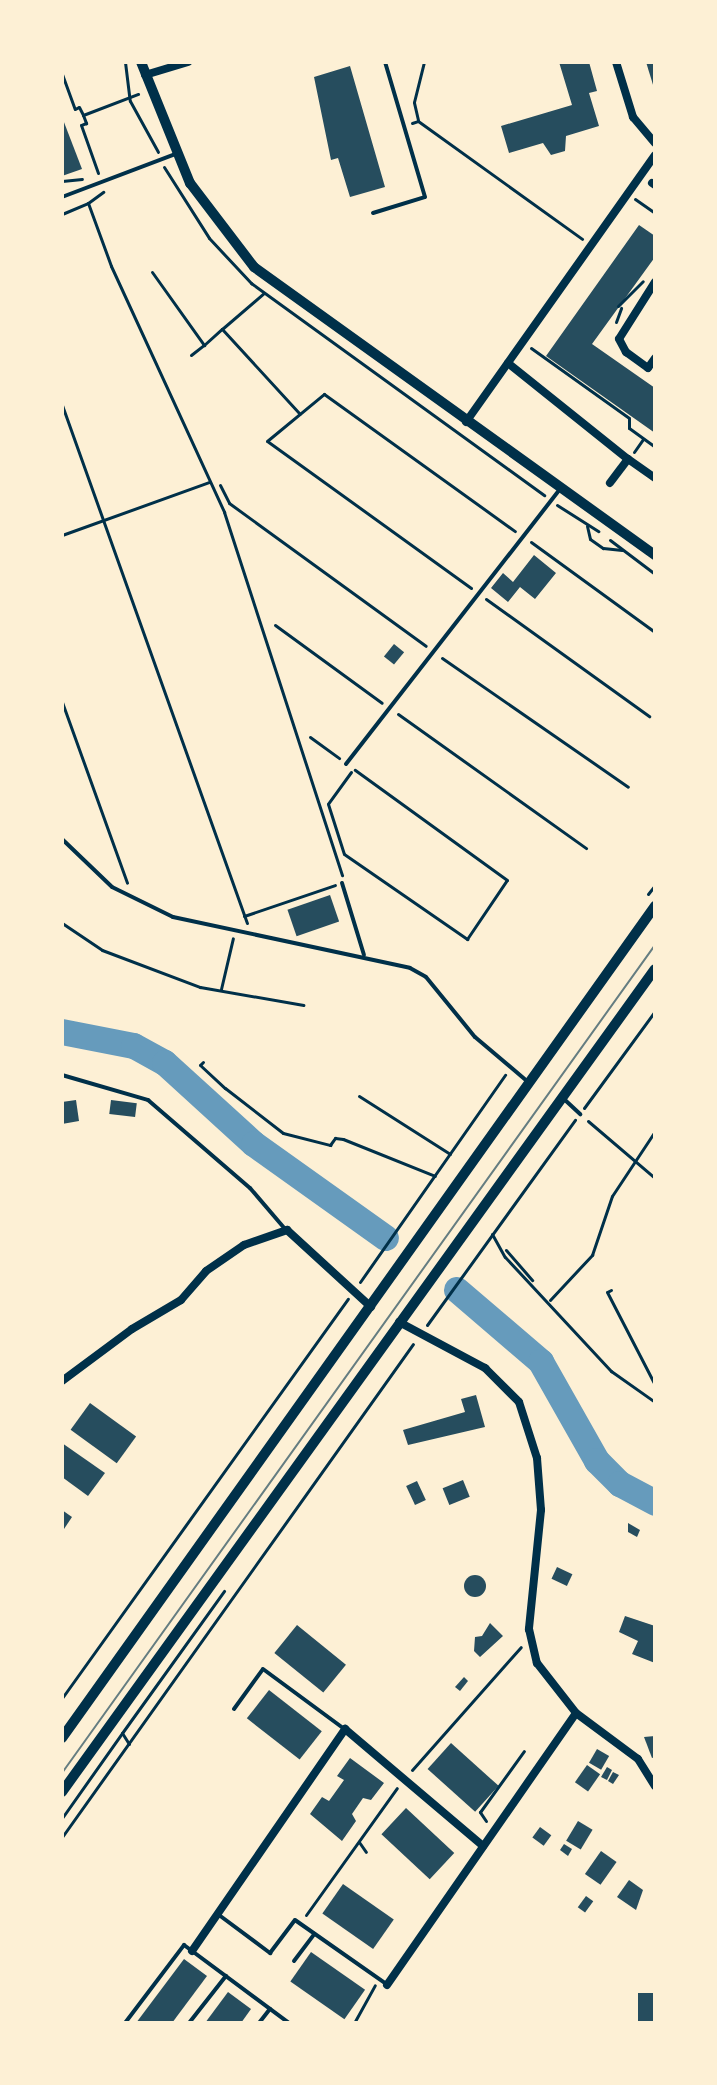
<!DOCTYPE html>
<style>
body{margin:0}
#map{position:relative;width:717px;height:2085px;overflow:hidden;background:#fdf0d5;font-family:Barlow,sans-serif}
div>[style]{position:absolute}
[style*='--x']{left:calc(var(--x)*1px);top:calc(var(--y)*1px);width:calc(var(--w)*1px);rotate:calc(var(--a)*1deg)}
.river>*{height:26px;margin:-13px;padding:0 13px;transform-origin:13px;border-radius:13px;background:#669bbc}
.building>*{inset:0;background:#264d5e;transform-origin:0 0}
.round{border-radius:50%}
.path>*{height:3px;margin:-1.5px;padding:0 1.5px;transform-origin:1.5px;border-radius:1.5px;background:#003049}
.service>*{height:4px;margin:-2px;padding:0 2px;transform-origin:2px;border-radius:2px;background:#003049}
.minor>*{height:8px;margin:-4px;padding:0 4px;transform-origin:4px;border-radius:4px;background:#003049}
.tertiary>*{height:10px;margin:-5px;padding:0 5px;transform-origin:5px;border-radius:5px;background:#003049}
.tram>*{height:2px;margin:-1px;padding:0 1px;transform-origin:1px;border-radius:1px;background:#657d81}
span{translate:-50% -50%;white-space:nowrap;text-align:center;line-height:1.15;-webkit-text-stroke:7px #fdf0d5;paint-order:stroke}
.frame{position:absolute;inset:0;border:64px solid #fdf0d5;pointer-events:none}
</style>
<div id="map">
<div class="river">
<div style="--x:62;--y:1032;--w:73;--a:11"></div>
<div style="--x:134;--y:1046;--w:35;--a:29"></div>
<div style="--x:165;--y:1063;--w:120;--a:42.3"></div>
<div style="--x:254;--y:1144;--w:162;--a:35.5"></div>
<div style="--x:457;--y:1290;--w:111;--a:40.6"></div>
<div style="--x:541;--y:1362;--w:114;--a:60.5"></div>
<div style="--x:597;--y:1461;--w:33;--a:45"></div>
<div style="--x:620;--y:1484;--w:40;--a:28"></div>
</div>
<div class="building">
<div style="clip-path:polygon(559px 62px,589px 62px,597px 91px,589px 93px,599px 126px,566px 136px,565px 151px,551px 155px,543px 143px,509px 153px,501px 126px,572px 105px)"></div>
<div style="clip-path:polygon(646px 62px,655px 62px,655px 88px,654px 88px)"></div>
<div style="clip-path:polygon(350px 66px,385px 187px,350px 197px,338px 158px,331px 160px,314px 77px)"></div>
<div style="clip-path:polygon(62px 117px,82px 169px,62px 176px)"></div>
<div style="clip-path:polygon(639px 225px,655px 236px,655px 257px,592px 344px,655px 388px,655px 433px,546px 356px)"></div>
<div style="clip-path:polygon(534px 555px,556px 573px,535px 599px,520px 587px,508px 602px,491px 588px,503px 573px,513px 582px)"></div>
<div style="left:394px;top:644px;width:13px;height:16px;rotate:39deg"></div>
<div style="left:330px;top:895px;width:28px;height:45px;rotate:71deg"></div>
<div style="clip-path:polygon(76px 1100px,79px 1121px,62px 1124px,62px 1102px)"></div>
<div style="left:111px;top:1100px;width:26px;height:14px;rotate:7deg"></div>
<div style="clip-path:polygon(476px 1395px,485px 1427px,408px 1445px,403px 1430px,465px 1412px,461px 1399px)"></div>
<div style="left:90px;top:1403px;width:57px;height:33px;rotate:36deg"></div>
<div style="clip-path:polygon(62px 1443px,105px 1473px,88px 1496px,62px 1477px)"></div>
<div style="left:463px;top:1480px;width:18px;height:22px;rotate:68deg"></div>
<div style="left:417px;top:1481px;width:21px;height:12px;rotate:65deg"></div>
<div style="clip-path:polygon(62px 1510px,72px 1517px,62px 1532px)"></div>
<div style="clip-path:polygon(628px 1523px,640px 1530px,637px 1537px,628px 1532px)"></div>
<div style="left:557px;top:1567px;width:17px;height:13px;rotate:25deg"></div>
<div class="round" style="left:464px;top:1575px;width:22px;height:22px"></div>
<div style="clip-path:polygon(625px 1616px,655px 1626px,655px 1663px,632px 1654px,638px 1641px,619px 1632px)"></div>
<div style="clip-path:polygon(490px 1623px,503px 1636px,480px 1657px,474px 1651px,475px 1637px,482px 1636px)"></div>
<div style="left:297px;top:1625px;width:63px;height:36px;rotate:39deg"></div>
<div style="clip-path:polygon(464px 1677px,468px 1681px,460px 1691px,455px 1687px)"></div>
<div style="left:269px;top:1690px;width:67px;height:36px;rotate:38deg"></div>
<div style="clip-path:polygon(655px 1736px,655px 1757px,652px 1758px,644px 1737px)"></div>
<div style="left:451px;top:1743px;width:64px;height:35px;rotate:42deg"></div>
<div style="left:597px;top:1749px;width:14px;height:16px;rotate:30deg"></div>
<div style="clip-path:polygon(350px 1758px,384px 1783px,371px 1800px,363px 1798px,352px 1814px,356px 1821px,342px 1841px,310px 1814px,322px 1797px,329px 1801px,344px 1780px,337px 1776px)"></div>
<div style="left:587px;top:1765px;width:16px;height:21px;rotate:35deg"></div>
<div style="clip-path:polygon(607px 1767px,612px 1770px,607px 1780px,601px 1777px)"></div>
<div style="clip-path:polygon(613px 1772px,619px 1775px,613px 1784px,608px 1781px)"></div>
<div style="left:406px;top:1808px;width:66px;height:36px;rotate:43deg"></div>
<div style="left:578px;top:1821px;width:17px;height:23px;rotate:31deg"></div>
<div style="left:540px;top:1827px;width:14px;height:13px;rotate:36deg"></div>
<div style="clip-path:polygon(564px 1844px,572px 1849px,568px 1856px,560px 1850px)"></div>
<div style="left:601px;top:1851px;width:19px;height:28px;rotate:35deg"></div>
<div style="clip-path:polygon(629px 1880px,643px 1890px,636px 1910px,617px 1897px)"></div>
<div style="left:343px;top:1884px;width:62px;height:36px;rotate:35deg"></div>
<div style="left:586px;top:1896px;width:9px;height:14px;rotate:36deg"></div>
<div style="left:311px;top:1952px;width:66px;height:36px;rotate:35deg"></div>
<div style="clip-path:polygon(184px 1959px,207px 1976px,172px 2023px,136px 2023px)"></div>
<div style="clip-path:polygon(228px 1992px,251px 2009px,241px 2023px,205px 2023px)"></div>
<div style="left:655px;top:1993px;width:29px;height:17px;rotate:90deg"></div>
</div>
<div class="path">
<div style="--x:125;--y:62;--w:39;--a:83"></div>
<div style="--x:130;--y:101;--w:58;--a:61.2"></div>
<div style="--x:62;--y:74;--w:37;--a:70"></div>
<div style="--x:75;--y:109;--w:4;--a:-27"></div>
<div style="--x:79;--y:107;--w:9;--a:63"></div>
<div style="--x:83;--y:115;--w:9;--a:69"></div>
<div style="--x:86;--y:123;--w:5;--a:158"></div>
<div style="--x:81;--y:125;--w:51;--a:70.5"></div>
<div style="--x:83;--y:115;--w:59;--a:-20.9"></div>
<div style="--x:418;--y:120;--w:18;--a:-103"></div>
<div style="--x:414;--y:102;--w:41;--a:-76"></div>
<div style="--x:412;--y:123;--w:6;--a:-18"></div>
<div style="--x:418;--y:121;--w:202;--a:35.7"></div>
<div style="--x:164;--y:167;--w:84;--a:57.6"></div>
<div style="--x:209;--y:238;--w:62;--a:47"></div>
<div style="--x:251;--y:283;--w:362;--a:35.9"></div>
<div style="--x:62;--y:181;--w:20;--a:-6"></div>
<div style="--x:635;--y:199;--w:24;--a:35"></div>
<div style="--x:88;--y:203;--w:19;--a:-36"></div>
<div style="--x:62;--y:214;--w:28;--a:-23"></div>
<div style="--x:88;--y:203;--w:67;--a:69.9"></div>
<div style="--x:111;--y:266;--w:271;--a:65.3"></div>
<div style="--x:224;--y:512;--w:382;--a:72"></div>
<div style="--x:655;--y:262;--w:5;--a:90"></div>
<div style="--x:152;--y:272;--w:90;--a:54.5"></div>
<div style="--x:204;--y:345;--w:24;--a:-42"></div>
<div style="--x:222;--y:329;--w:115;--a:47.5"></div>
<div style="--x:618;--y:306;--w:35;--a:-45"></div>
<div style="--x:616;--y:322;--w:15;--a:-70"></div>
<div style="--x:222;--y:329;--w:55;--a:-40.6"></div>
<div style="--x:531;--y:348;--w:120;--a:35.5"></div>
<div style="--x:629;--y:418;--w:10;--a:90"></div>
<div style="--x:629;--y:428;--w:32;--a:36"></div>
<div style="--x:191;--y:355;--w:16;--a:-38"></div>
<div style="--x:62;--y:405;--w:550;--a:70.35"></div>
<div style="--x:634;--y:452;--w:16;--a:-55"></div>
<div style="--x:220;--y:485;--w:20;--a:63"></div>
<div style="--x:229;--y:503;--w:243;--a:36"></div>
<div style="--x:557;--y:505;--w:49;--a:32.4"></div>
<div style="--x:587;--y:526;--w:13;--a:77"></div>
<div style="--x:590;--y:539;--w:16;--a:35"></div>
<div style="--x:603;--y:548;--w:19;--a:6"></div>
<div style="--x:62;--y:535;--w:156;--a:-19.8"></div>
<div style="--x:610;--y:540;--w:56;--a:37.1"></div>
<div style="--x:531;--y:542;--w:153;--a:36"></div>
<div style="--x:471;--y:588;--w:251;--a:-144.2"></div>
<div style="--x:267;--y:441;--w:74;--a:-39.5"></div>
<div style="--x:324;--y:394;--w:235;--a:35.7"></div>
<div style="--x:486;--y:599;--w:201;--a:35.7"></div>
<div style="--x:275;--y:625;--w:132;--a:36.1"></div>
<div style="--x:442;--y:658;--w:226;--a:34.7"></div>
<div style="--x:62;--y:702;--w:192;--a:70.2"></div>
<div style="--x:398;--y:714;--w:231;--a:35.5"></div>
<div style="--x:310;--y:737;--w:36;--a:36"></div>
<div style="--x:351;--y:772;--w:39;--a:126"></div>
<div style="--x:328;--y:804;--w:52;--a:72.3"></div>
<div style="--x:344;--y:854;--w:150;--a:34.6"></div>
<div style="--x:467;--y:939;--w:71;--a:-55.9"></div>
<div style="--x:507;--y:880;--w:188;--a:-144.1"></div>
<div style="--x:648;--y:894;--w:11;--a:-52"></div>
<div style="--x:244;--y:916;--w:96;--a:-18.8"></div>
<div style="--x:62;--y:923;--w:48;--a:34"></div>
<div style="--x:102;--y:950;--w:105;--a:20.7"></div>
<div style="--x:200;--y:987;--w:105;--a:9.9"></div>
<div style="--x:221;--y:989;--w:52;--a:-76.8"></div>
<div style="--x:203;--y:1062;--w:4;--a:135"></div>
<div style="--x:200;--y:1065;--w:34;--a:43"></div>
<div style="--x:225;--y:1088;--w:73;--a:37.8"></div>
<div style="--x:283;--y:1133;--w:49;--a:14.3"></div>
<div style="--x:330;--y:1145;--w:9;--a:-54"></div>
<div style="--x:335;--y:1138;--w:8;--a:7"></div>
<div style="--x:343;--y:1139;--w:99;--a:21.9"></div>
<div style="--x:359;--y:1096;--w:108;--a:32.5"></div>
<div style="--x:584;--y:1108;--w:120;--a:-53.8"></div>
<div style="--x:588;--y:1121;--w:88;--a:40.4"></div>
<div style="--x:492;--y:1234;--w:26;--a:61"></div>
<div style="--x:505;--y:1257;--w:156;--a:47.1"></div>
<div style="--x:611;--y:1371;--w:54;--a:35.2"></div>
<div style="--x:506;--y:1250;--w:40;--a:49"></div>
<div style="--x:360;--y:1282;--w:253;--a:-55"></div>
<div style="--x:611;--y:1290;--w:4;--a:153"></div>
<div style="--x:607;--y:1292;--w:105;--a:62.7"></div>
<div style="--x:550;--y:1300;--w:62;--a:-47"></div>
<div style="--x:592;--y:1255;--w:62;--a:-71.3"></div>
<div style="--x:612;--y:1196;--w:78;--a:-56.5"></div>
<div style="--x:427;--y:1325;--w:253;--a:-54.2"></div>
<div style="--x:62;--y:1698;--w:491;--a:-54.4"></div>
<div style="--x:129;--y:1744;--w:13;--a:-122"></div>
<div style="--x:122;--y:1733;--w:175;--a:-54.3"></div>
<div style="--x:412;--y:1770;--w:164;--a:-48.5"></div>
<div style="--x:62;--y:1818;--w:104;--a:-54.8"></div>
<div style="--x:486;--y:1821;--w:11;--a:-124"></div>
<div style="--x:480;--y:1812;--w:75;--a:-54.2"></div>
<div style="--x:62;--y:1837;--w:605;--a:-54.55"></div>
<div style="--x:359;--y:1842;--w:12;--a:55"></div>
<div style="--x:306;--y:1915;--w:156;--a:-54.4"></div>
<div style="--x:354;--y:2023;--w:43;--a:-61.1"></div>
</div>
<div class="service">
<div style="--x:62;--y:197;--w:121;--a:-20.8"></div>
<div style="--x:373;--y:213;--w:54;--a:-17.1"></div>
<div style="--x:425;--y:197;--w:141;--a:-106.5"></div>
<div style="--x:346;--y:764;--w:350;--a:-52.1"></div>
<div style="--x:62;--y:839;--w:69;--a:43.8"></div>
<div style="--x:112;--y:887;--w:68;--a:26.2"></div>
<div style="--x:173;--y:917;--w:242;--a:12.1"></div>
<div style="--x:410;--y:968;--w:18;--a:29"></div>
<div style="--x:426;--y:977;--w:77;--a:50.8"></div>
<div style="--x:475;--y:1037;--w:70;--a:40.3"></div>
<div style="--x:342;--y:883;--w:75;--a:73"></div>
<div style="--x:62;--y:1075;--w:90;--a:16.2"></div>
<div style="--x:148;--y:1100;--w:135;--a:40.8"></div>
<div style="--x:250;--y:1188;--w:54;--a:49.5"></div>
<div style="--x:565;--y:1100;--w:21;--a:43"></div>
<div style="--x:234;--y:1709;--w:49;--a:-54.1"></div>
<div style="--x:263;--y:1669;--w:99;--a:36.4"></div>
<div style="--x:219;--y:1915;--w:64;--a:36.7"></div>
<div style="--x:270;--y:1953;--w:41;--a:-52.9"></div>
<div style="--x:295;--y:1920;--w:110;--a:35"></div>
<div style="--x:294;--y:1961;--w:34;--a:-53"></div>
<div style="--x:125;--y:2023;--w:98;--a:-52.9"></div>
<div style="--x:184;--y:1945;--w:131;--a:36.6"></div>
<div style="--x:189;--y:2023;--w:60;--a:-51.8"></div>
<div style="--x:259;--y:2023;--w:18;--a:-52"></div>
</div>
<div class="minor">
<div style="--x:616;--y:62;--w:58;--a:72.8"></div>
<div style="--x:633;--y:117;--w:34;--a:50"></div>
<div style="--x:145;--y:75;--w:45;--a:-16.8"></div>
<div style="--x:652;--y:183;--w:4;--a:34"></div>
<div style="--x:655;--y:282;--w:67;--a:122.3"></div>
<div style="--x:619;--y:339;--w:15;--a:62"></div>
<div style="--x:626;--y:352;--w:27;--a:36"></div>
<div style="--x:648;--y:368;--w:12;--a:-55"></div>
<div style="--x:508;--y:363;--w:154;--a:38.7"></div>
<div style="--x:628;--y:459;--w:30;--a:127"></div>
<div style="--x:466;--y:422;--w:327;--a:-54.7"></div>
<div style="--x:628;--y:459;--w:33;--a:35"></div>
<div style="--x:399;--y:1322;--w:98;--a:28.1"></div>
<div style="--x:485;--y:1368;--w:48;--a:45"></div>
<div style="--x:519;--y:1402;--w:59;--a:72.2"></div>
<div style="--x:537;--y:1458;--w:52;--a:85.6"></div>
<div style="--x:541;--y:1510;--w:120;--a:95.8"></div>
<div style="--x:529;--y:1629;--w:35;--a:77"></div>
<div style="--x:537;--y:1663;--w:63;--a:52"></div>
<div style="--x:576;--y:1713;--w:77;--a:36.6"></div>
<div style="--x:638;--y:1759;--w:32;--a:58"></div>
<div style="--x:62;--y:1381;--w:87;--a:-36.6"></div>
<div style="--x:132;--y:1329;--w:57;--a:-30.6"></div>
<div style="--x:181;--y:1300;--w:38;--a:-49"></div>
<div style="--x:206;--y:1271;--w:46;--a:-34.4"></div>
<div style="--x:244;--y:1245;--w:46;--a:-19.2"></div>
<div style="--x:287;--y:1230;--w:114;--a:42.5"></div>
<div style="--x:192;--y:1951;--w:270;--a:-55.4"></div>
<div style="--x:345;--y:1729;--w:181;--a:40.3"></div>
<div style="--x:387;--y:1985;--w:331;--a:-55.2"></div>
</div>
<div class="tertiary">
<div style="--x:141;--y:62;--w:131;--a:68"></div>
<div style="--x:190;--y:183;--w:106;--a:52.7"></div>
<div style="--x:254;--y:267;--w:494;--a:35.7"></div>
<div style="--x:62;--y:1738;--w:1022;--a:-54.52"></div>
<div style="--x:62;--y:1792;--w:1014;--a:-54.23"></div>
</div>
<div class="tram">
<div style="--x:62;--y:1773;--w:1018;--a:-54.39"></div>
</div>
<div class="frame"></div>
</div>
